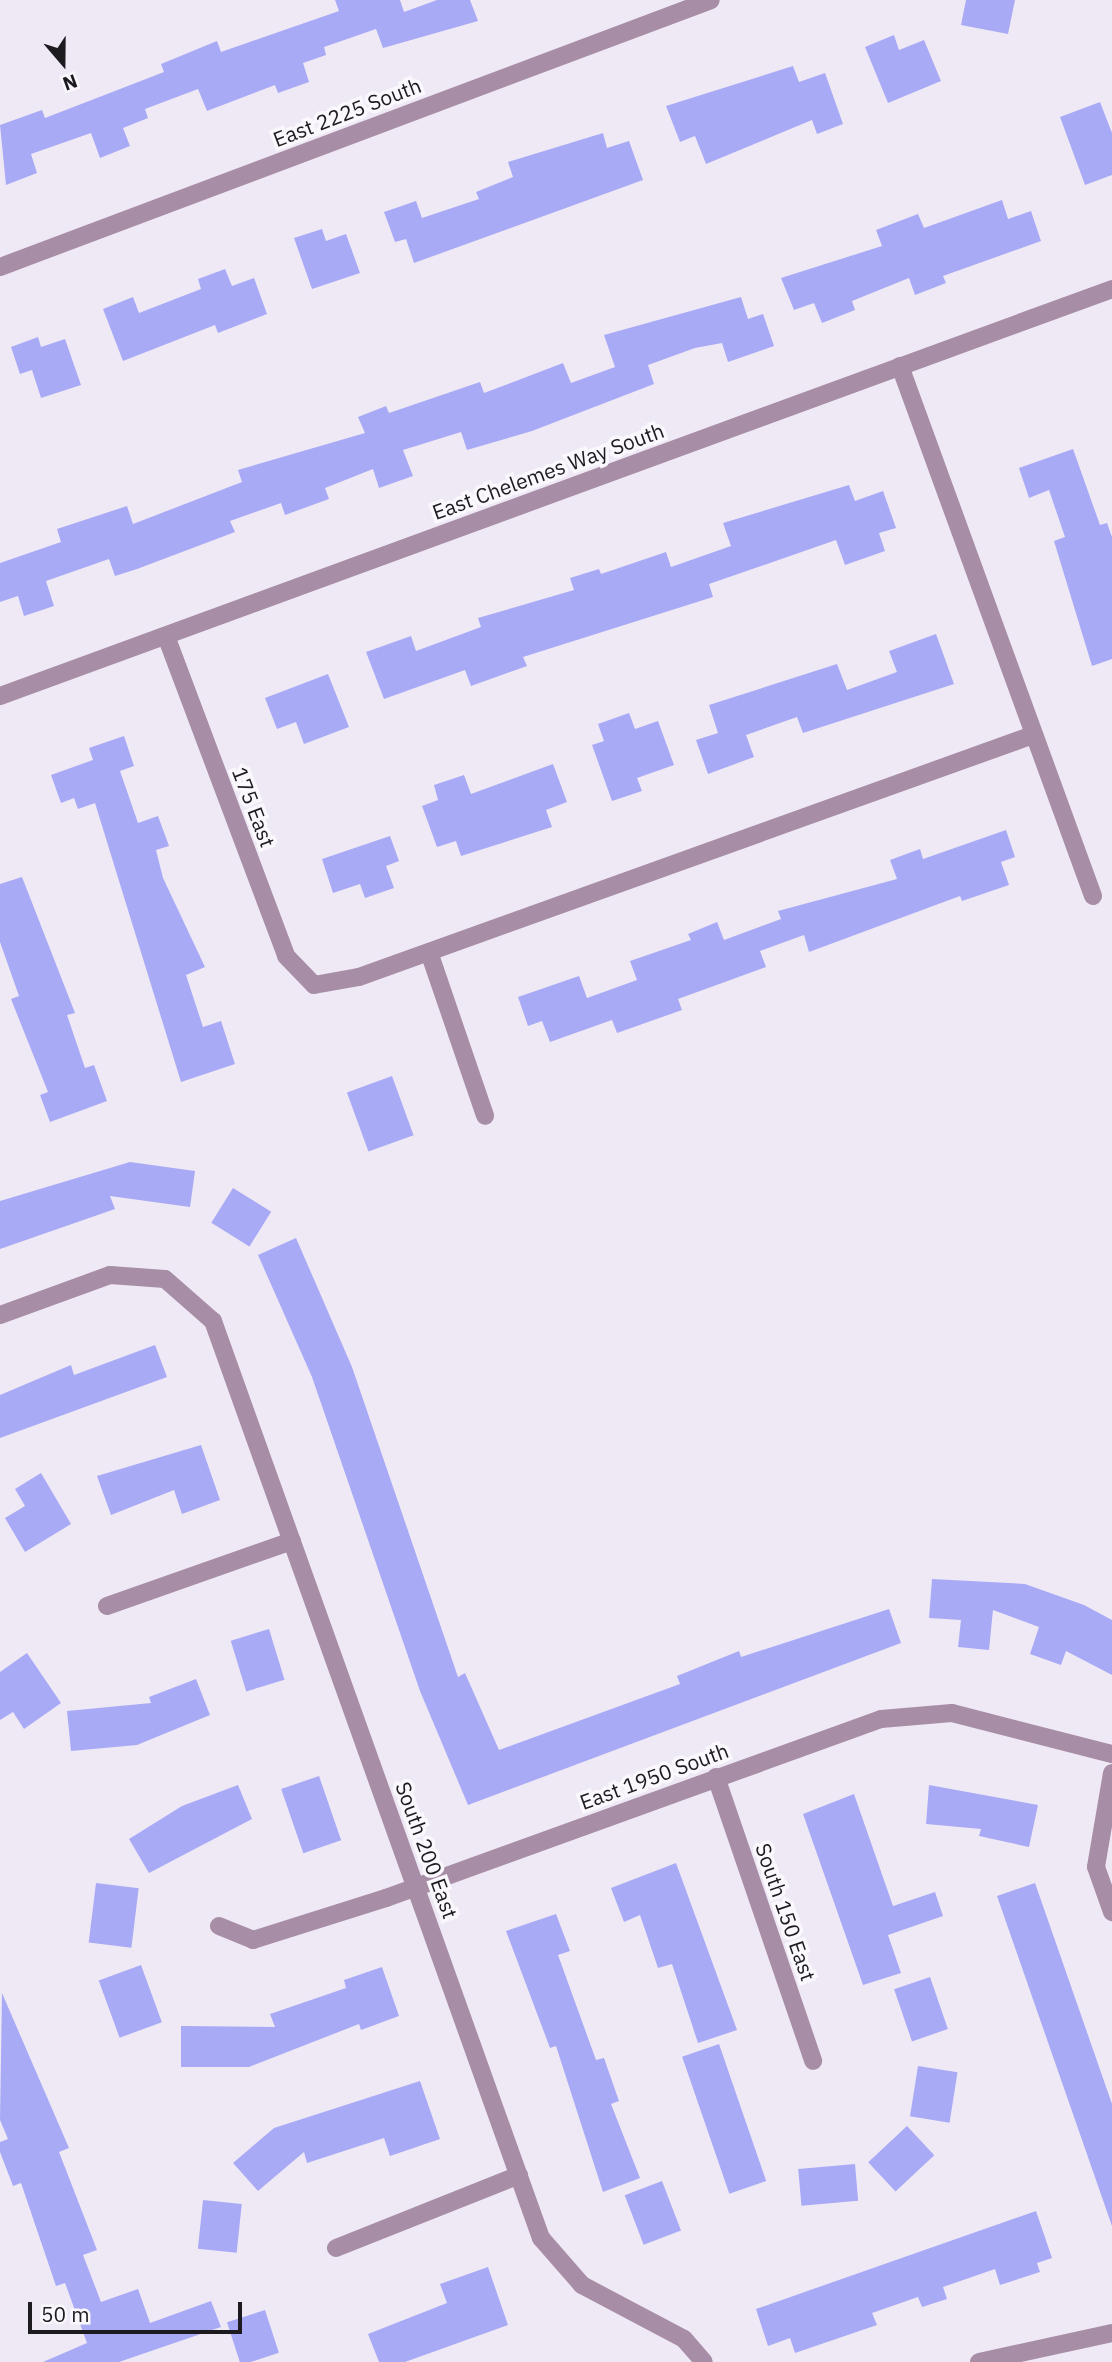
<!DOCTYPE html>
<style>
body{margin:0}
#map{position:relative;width:1112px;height:2362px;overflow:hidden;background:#efe9f6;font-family:"IBM Plex Sans",sans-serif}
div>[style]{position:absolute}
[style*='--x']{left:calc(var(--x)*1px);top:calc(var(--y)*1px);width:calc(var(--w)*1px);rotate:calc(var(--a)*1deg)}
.building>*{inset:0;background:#a9aaf5;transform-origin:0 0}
.minor>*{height:18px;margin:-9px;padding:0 9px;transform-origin:9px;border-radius:9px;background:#a88da6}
span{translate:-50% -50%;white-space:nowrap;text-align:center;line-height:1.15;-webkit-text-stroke:7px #faf8fd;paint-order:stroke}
.street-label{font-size:21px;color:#1d1b20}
.north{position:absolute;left:28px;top:28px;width:70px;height:70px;-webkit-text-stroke:5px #faf8fd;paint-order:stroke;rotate:160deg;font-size:19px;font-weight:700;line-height:28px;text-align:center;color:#1d1b20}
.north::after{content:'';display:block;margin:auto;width:24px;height:32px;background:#1d1b20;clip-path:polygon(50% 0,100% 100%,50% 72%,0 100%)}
.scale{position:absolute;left:28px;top:2302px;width:214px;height:32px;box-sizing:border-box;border:4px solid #1d1b20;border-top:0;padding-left:9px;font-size:21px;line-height:24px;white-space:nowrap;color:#1d1b20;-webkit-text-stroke:5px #faf8fd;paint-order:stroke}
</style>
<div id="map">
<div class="building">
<div style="clip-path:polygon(335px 0,400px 0,404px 12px,437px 0,470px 0,478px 21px,383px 48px,376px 29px,324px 47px,326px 55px,303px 63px,309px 82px,278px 93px,275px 85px,207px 111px,198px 89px,145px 109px,148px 118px,123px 128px,130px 146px,100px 158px,91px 133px,31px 154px,37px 173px,6px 185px,0 125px,42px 110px,45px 118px,164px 72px,161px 64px,217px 41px,221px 52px,339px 11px)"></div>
<div style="clip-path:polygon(966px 0,1015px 0,1008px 34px,961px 25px)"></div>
<div style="clip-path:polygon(894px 35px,899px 50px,924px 40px,941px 81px,888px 103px,865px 47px)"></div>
<div style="clip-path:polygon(793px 66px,799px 82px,825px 73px,843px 124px,817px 134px,812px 120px,706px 164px,695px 136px,680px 142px,666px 106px)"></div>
<div style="clip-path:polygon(1100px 102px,1112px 133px,1112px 175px,1085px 185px,1060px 117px)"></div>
<div style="clip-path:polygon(603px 133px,607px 148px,629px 141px,643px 180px,414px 263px,406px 239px,395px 242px,384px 212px,416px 201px,422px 218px,479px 199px,476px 192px,513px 177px,508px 162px)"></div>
<div style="clip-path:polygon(1002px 200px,1008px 219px,1031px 211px,1041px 241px,943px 276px,946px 283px,915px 295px,909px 278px,852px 301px,855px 310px,822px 323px,814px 303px,794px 310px,781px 278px,882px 246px,876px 230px,918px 214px,924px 228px)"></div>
<div style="clip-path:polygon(322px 229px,326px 241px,346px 234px,360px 273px,312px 289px,294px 238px)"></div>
<div style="clip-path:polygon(225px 269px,232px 286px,254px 278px,267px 314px,218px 333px,215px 325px,123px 361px,103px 309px,133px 297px,139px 313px,201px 289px,198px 279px)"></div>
<div style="clip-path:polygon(741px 297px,748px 319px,763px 314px,774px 346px,728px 362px,722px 343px,695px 348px,648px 365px,654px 384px,532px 431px,467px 450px,461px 432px,403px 450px,413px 476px,379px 488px,373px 469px,325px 488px,329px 499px,285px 515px,281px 503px,230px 521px,235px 532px,137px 569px,115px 576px,109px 559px,46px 581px,54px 606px,24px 616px,18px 596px,0 602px,0 563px,61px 542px,57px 529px,127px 506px,133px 524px,242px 482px,238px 470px,365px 433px,358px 417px,386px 406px,389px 413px,480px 382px,484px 393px,563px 363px,571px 383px,615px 367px,604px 335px)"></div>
<div style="clip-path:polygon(38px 337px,41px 347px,65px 339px,81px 385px,41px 398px,32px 370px,20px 374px,11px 347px)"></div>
<div style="clip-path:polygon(1073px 449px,1100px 525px,1107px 523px,1112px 537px,1112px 659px,1092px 666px,1054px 541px,1065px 537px,1049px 490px,1029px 498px,1019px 468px)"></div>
<div style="clip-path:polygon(849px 485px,855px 501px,883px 491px,896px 528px,879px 533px,885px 551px,845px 565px,836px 540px,709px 584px,713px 597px,523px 657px,527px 666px,471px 686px,465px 670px,384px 699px,366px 652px,411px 636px,416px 651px,481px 627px,478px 618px,574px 590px,570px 578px,599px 569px,601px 574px,666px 552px,671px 567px,731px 546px,723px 523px)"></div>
<div style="clip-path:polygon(936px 634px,954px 684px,803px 733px,797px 717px,746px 735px,754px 757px,708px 774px,696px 740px,718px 733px,709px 705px,837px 664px,847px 690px,897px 672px,889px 651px)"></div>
<div style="clip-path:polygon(328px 674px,349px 727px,304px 744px,296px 722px,277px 729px,265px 698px)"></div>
<div style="clip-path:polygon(629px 713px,635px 729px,658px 721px,674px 765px,637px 778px,642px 791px,612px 801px,592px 745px,604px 741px,598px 724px)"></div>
<div style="clip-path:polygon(124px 736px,134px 766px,120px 771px,138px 823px,158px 816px,169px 846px,156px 850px,163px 878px,205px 967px,186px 975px,203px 1027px,221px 1021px,235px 1064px,181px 1082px,95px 803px,78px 809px,74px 798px,61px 803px,51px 775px,93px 760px,89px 748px)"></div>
<div style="clip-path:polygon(553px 764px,567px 802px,546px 810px,552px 827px,461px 856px,456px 841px,437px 847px,422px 806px,438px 800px,434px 785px,464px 775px,471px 794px)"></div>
<div style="clip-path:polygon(1006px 830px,1015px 857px,1001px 862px,1009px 885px,962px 901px,960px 896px,809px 952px,804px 935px,760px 951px,766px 967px,678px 999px,682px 1010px,617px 1033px,612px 1020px,550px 1042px,542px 1021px,528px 1026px,518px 997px,579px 976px,587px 998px,637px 980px,630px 961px,691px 940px,688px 934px,717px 922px,724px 940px,781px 919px,778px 911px,897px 879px,890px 860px,920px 849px,923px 859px)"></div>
<div style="clip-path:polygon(390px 836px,399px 861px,386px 866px,394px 888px,365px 898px,360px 884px,333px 893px,322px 859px)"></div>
<div style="clip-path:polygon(22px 877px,75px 1013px,67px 1015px,85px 1068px,94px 1065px,107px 1101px,50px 1122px,40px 1095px,48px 1092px,11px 999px,19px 996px,0 942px,0 884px)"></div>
<div style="left:392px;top:1076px;width:63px;height:48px;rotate:70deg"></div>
<div style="clip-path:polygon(130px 1162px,195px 1171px,190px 1207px,110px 1196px,115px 1209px,0 1249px,0 1201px)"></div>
<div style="left:233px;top:1188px;width:45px;height:41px;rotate:32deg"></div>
<div style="clip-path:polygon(296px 1238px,352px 1367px,458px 1677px,465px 1673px,499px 1750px,680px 1684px,677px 1676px,739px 1651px,741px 1657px,889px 1609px,901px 1643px,468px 1805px,420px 1691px,312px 1377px,258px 1255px)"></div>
<div style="clip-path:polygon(155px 1345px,167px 1377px,0 1438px,0 1395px,71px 1365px,74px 1375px)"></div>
<div style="clip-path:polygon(201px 1445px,220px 1500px,182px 1514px,174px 1490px,111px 1515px,97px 1476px)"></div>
<div style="clip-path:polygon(41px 1473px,71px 1524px,25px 1552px,5px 1518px,25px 1506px,15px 1489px)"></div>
<div style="clip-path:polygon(932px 1579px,1025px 1584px,1084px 1605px,1112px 1620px,1112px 1675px,1066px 1651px,1061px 1665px,1030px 1654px,1039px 1627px,993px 1610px,989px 1650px,958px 1647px,961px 1620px,929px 1618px)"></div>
<div style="left:269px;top:1629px;width:53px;height:40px;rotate:73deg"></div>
<div style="clip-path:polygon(27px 1653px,61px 1703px,24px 1729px,13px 1712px,0 1720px,0 1672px)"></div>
<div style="clip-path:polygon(196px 1679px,210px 1715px,137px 1745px,71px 1751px,67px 1711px,151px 1703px,149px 1697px)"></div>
<div style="left:319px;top:1776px;width:68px;height:40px;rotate:71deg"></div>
<div style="clip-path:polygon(238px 1785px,252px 1819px,149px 1873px,129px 1839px,182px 1806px)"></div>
<div style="clip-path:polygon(929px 1785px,1038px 1805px,1029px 1847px,979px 1836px,981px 1829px,926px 1824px)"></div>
<div style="clip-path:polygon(854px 1794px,893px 1906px,935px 1892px,943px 1916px,888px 1935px,901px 1973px,863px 1985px,803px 1814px)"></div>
<div style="clip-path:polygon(676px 1863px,737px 2030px,698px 2043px,672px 1964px,658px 1968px,640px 1915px,624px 1922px,611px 1888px)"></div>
<div style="left:96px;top:1883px;width:43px;height:60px;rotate:7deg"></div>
<div style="clip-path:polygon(1035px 1883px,1112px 2104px,1112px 2226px,997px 1896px)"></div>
<div style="clip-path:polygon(556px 1914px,570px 1951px,558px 1955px,596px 2060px,604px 2058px,619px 2101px,611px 2104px,640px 2178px,603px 2192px,556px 2046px,550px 2048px,506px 1931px)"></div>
<div style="left:141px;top:1965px;width:61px;height:45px;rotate:70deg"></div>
<div style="clip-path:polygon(382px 1967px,399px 2016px,361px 2030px,359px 2024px,249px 2067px,181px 2067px,181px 2026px,275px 2027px,270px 2014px,346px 1988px,344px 1980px)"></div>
<div style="left:930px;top:1977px;width:55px;height:38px;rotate:71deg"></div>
<div style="clip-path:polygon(2px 1993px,69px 2148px,59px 2152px,97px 2250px,83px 2255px,101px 2302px,138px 2289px,150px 2323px,211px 2301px,221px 2327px,119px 2362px,43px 2362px,87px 2343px,65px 2283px,56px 2286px,21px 2183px,13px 2186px,0 2152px,0 2142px,8px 2139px,0 2120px)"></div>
<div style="left:719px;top:2044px;width:145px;height:39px;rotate:71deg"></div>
<div style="left:918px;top:2066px;width:40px;height:51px;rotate:9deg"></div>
<div style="clip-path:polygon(420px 2081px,440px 2139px,390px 2156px,384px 2138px,307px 2163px,304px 2152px,258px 2191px,233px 2163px,274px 2128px)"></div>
<div style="left:907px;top:2126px;width:40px;height:53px;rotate:47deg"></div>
<div style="left:855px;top:2164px;width:37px;height:57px;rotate:85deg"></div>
<div style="left:662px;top:2181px;width:53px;height:40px;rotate:69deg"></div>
<div style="left:203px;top:2200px;width:39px;height:49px;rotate:6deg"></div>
<div style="clip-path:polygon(1036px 2211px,1052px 2258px,1037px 2263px,1040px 2272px,1000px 2285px,995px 2269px,943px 2287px,947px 2299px,922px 2307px,918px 2297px,872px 2313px,877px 2325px,795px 2353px,790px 2338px,768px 2346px,756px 2309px)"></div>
<div style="clip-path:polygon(488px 2267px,508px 2325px,405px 2362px,379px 2362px,368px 2334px,447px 2303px,440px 2284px)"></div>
<div style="left:265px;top:2310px;width:45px;height:40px;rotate:72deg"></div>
</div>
<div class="minor">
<div style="--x:0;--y:267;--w:759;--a:-20.58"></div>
<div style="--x:900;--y:366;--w:564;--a:69.99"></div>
<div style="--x:166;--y:636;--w:342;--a:69.4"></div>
<div style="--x:286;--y:956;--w:40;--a:46"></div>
<div style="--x:314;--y:985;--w:46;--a:-10.1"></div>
<div style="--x:359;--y:977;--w:716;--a:-19.75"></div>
<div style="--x:0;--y:696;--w:1184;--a:-20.1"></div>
<div style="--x:429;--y:952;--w:173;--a:71.1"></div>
<div style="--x:0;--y:1315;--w:117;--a:-20"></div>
<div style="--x:110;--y:1275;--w:55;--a:4.2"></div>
<div style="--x:165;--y:1279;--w:64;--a:41.2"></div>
<div style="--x:213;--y:1321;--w:974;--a:70.32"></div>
<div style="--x:541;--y:2238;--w:62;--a:48.9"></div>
<div style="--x:582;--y:2285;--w:115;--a:27.9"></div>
<div style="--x:684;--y:2339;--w:30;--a:49"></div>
<div style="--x:107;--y:1606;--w:196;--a:-19.4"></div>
<div style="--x:1112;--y:1773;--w:95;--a:99.7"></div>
<div style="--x:1096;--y:1867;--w:48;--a:70.4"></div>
<div style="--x:716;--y:1777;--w:300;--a:71.1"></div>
<div style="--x:219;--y:1926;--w:37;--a:22"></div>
<div style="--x:253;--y:1940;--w:139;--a:-17.5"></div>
<div style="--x:386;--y:1898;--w:526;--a:-19.88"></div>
<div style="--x:881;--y:1719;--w:71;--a:-4.8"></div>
<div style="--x:952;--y:1713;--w:165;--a:14.4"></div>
<div style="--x:336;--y:2248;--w:197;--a:-21.7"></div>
<div style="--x:979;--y:2362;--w:136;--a:-12.3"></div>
</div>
<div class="street-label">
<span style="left:347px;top:112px;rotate:-21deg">East 2225 South</span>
<span style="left:548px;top:471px;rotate:-20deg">East Chelemes Way South</span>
<span style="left:254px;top:807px;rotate:69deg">175 East</span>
<span style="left:654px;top:1776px;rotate:-20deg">East 1950 South</span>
<span style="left:427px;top:1850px;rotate:70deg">South 200 East</span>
<span style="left:786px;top:1912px;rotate:71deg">South 150 East</span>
</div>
<div class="north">N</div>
<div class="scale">50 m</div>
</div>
